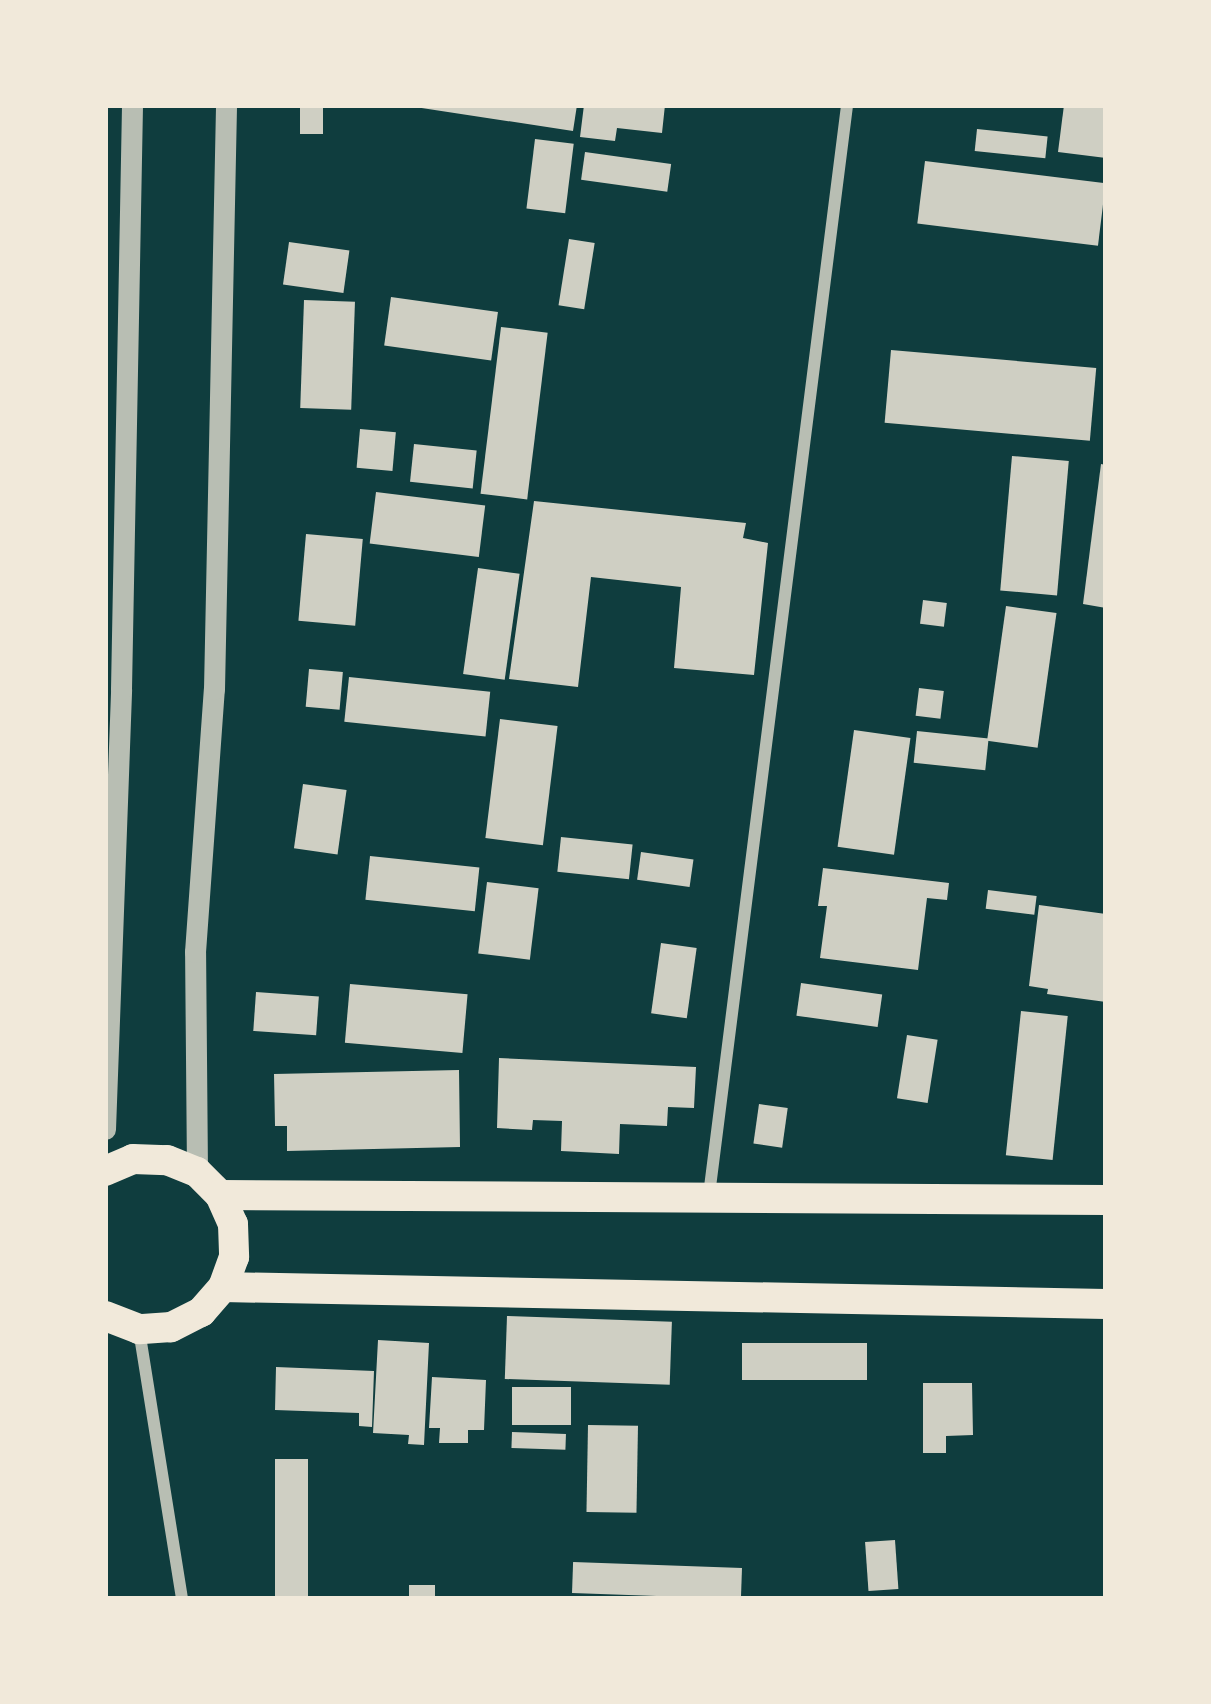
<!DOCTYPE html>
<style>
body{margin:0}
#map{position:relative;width:1211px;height:1704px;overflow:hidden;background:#0f3d3e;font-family:"Space Grotesk",sans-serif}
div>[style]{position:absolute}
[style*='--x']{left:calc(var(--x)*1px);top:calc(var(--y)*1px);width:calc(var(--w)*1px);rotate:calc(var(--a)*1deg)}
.building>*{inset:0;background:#cfcfc3;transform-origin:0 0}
.minor>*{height:12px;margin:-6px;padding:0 6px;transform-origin:6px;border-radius:6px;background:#b8beb3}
.tertiary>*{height:21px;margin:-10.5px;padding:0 10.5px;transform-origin:10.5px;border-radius:10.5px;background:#b8beb3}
.primary>*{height:30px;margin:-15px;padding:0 15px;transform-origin:15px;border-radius:15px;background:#f1e9da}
span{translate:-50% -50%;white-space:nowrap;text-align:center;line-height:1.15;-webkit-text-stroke:12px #f1e9da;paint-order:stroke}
.frame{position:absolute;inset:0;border:108px solid #f1e9da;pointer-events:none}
</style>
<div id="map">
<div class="building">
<div style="left:300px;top:105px;width:23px;height:29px"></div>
<div style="clip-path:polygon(402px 105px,577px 105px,573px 131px)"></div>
<div style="clip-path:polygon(584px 105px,665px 105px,662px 133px,617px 128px,615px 141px,580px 137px)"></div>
<div style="clip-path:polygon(1064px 105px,1106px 105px,1106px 158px,1058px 152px)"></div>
<div style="left:977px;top:129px;width:71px;height:22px;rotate:6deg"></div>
<div style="left:535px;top:139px;width:39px;height:70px;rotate:7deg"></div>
<div style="left:585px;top:152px;width:87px;height:28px;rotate:8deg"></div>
<div style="left:925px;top:161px;width:182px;height:63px;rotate:7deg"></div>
<div style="left:569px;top:239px;width:26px;height:67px;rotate:9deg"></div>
<div style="left:289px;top:242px;width:61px;height:43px;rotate:8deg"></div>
<div style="left:391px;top:297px;width:108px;height:49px;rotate:8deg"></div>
<div style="left:304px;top:300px;width:51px;height:108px;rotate:2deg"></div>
<div style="left:501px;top:327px;width:47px;height:168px;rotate:7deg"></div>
<div style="left:891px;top:350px;width:206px;height:73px;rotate:5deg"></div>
<div style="left:360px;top:429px;width:36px;height:39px;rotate:5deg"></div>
<div style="left:414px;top:444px;width:63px;height:38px;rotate:6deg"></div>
<div style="left:1012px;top:456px;width:57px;height:135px;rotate:5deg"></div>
<div style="clip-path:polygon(1101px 464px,1106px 465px,1106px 608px,1083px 604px)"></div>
<div style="left:376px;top:492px;width:110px;height:52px;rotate:7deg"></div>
<div style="clip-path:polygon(534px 501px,746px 523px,743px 538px,768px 543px,754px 675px,674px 668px,681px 587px,591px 577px,578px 687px,509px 679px)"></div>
<div style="left:306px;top:534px;width:57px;height:87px;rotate:5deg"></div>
<div style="left:478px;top:568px;width:42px;height:107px;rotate:8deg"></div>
<div style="left:923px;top:600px;width:24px;height:24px;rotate:7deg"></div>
<div style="left:1006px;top:606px;width:51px;height:136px;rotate:8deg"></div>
<div style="left:309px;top:669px;width:34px;height:38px;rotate:5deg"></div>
<div style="left:349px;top:677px;width:142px;height:45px;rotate:6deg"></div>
<div style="left:919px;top:688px;width:25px;height:28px;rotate:7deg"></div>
<div style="left:500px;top:719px;width:58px;height:120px;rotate:7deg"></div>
<div style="left:854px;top:730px;width:57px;height:118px;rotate:8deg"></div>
<div style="left:917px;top:731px;width:72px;height:32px;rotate:6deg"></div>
<div style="left:303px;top:784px;width:44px;height:65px;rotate:8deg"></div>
<div style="left:561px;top:837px;width:72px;height:35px;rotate:6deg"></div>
<div style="left:641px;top:852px;width:53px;height:28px;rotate:8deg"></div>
<div style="left:370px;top:856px;width:110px;height:44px;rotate:6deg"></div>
<div style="clip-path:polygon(823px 868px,949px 883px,947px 900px,927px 898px,918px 970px,820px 958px,827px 906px,818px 906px)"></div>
<div style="left:487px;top:882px;width:52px;height:72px;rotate:7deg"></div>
<div style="left:988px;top:890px;width:49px;height:19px;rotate:7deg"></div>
<div style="clip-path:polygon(1039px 905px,1106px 914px,1106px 1002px,1047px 994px,1048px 989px,1029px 986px)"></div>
<div style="left:661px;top:943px;width:36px;height:71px;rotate:8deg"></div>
<div style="left:801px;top:983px;width:82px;height:33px;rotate:8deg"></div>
<div style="left:350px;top:984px;width:118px;height:59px;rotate:5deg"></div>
<div style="left:256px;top:992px;width:63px;height:39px;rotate:4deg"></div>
<div style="left:1021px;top:1011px;width:47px;height:145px;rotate:6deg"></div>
<div style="left:907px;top:1035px;width:31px;height:64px;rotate:9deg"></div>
<div style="clip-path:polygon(499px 1058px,696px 1067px,694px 1108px,668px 1107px,667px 1126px,620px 1124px,619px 1154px,561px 1151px,562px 1121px,533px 1120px,532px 1130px,497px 1128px)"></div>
<div style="clip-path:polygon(459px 1070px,460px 1147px,287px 1151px,287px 1126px,275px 1126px,274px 1074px)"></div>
<div style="left:759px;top:1104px;width:29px;height:40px;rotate:8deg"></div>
<div style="left:507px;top:1316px;width:165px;height:63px;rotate:2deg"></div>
<div style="clip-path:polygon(378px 1340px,429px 1343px,424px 1445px,408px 1444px,409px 1435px,373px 1433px)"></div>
<div style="left:742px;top:1343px;width:125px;height:37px"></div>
<div style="clip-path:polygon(276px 1367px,374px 1371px,372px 1427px,359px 1426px,359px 1413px,275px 1410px)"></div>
<div style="clip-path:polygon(432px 1377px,486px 1380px,484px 1430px,468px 1430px,468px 1443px,439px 1443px,440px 1428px,429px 1428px)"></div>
<div style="clip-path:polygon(923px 1383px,972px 1383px,973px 1435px,946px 1436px,946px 1453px,923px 1453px)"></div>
<div style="left:512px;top:1387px;width:59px;height:38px"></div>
<div style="left:588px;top:1425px;width:50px;height:87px;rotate:1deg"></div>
<div style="left:512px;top:1432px;width:54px;height:16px;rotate:2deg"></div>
<div style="left:275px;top:1459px;width:33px;height:140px"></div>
<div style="left:895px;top:1540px;width:49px;height:30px;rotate:86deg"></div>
<div style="left:742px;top:1568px;width:31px;height:169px;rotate:92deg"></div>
<div style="left:409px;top:1585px;width:26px;height:14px"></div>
</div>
<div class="minor">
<div style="--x:709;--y:1195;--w:1099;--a:-82.78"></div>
<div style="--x:139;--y:1330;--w:272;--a:80.9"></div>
</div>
<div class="tertiary">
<div style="--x:105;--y:1129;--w:440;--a:-87.9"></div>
<div style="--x:121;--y:689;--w:584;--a:-88.92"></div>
<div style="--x:197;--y:1172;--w:220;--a:-90.5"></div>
<div style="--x:195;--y:952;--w:264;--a:-85.9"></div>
<div style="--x:214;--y:689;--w:584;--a:-88.82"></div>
</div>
<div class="primary">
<div style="--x:105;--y:1171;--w:30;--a:-23"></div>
<div style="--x:133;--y:1159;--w:34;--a:2"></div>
<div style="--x:167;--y:1160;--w:32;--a:22"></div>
<div style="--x:197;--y:1172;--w:33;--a:45"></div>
<div style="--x:220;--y:1195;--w:32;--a:66"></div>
<div style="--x:233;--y:1224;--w:33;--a:88"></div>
<div style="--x:234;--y:1257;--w:32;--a:110"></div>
<div style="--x:223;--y:1287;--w:33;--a:131"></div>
<div style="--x:201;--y:1312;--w:34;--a:153"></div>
<div style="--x:171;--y:1327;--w:32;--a:176"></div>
<div style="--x:139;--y:1329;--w:36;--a:-159"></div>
<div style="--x:220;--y:1195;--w:886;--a:0.32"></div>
<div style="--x:223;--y:1287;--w:883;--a:1.1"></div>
</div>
<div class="frame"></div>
</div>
